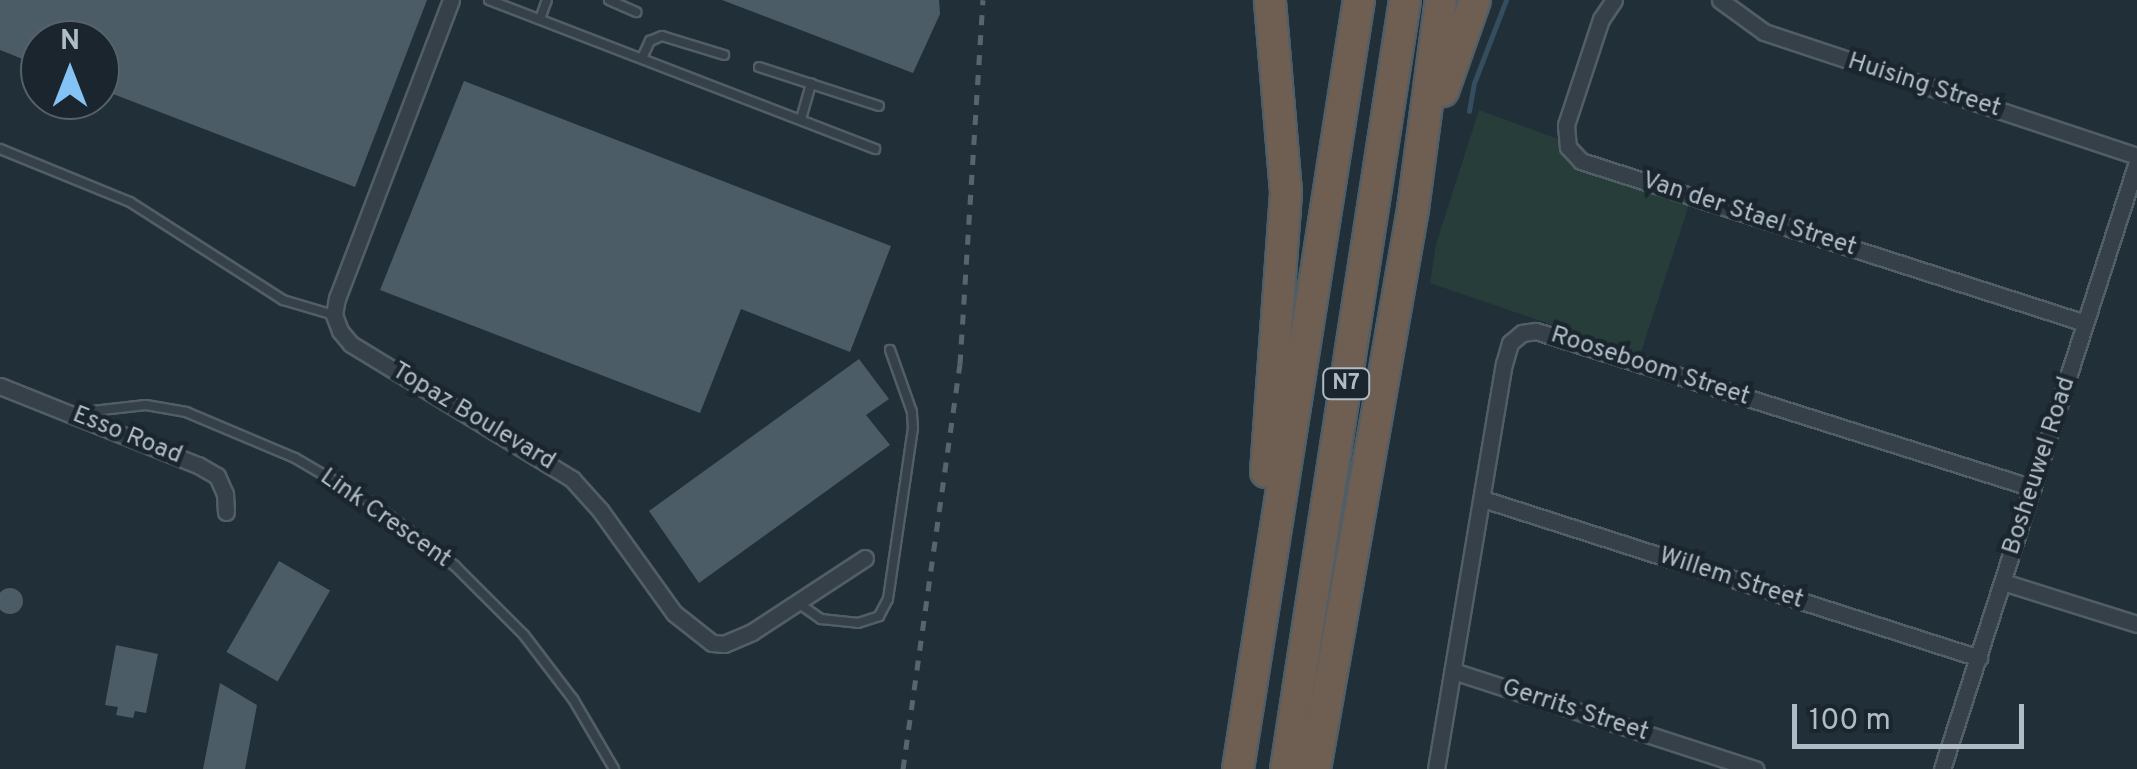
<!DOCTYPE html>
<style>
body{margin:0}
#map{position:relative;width:2137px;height:769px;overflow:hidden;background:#212f38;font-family:Overpass,sans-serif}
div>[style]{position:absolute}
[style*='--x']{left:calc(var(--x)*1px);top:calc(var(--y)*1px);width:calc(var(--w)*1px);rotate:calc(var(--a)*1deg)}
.green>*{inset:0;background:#263d3a}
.stream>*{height:5px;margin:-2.5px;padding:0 2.5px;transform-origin:2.5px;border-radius:2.5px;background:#354e5f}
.building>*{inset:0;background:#4c5c67;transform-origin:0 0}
.round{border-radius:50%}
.roads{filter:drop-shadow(2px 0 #525e66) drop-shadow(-2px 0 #525e66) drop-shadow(0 2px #525e66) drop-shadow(0 -2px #525e66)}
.lane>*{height:8px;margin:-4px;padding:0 4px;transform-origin:4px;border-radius:4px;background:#354049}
.street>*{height:15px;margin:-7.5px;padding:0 7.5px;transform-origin:7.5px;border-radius:7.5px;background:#354049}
.highway>*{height:30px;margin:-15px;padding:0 15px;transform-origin:15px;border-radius:15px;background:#6f5e52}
.rail>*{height:5px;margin-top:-2.5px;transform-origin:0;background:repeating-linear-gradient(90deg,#576570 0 10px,transparent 0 20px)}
span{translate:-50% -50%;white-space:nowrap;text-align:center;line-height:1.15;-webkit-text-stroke:9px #1a252d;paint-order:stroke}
.shield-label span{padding:2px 8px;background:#1a252d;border:2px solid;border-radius:8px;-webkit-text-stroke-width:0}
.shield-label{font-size:22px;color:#afbbc5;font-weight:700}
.street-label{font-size:25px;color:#afbbc5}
.north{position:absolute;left:20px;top:20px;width:100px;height:100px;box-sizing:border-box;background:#1a252d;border:2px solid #56616a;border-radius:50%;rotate:0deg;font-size:28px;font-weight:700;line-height:40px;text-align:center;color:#afbbc5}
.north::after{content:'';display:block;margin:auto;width:35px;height:45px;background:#83c3f6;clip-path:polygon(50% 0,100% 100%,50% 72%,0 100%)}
.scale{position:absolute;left:1792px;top:704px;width:232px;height:45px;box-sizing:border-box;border:5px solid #afbbc5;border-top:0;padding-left:12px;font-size:30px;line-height:35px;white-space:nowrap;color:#afbbc5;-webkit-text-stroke:8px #1a252d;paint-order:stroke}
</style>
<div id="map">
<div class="green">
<div style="clip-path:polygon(1479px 110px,1558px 139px,1565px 157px,1579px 170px,1689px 205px,1640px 355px,1430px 283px,1436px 244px)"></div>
</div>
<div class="stream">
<div style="--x:1469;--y:111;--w:28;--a:-80"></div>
<div style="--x:1474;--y:83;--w:89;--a:-68.9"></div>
</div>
<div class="building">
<div style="clip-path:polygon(0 0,427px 0,355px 187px,100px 89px,100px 40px,40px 40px,40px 66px,0 50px)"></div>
<div style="clip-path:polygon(722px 0,939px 0,940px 14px,913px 73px)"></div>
<div style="clip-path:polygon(464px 81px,891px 246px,850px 352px,741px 309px,700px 413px,380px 290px)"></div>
<div style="clip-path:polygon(859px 359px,889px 399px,866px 415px,890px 445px,699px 583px,649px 511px)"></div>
<div style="left:279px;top:561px;width:59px;height:105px;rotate:30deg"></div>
<div class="round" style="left:-3px;top:588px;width:26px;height:26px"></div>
<div style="clip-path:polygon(116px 645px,158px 654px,146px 713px,135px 711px,133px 718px,116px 715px,118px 707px,105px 705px)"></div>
<div style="clip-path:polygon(220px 683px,257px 705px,245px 769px,203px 769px)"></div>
</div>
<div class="roads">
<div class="lane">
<div style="--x:489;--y:0;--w:414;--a:21.1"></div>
<div style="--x:609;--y:0;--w:30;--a:24"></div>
<div style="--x:540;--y:19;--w:20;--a:-70"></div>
<div style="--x:642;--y:58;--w:19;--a:-65"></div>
<div style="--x:650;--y:41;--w:13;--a:-23"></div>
<div style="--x:662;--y:36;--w:65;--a:17"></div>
<div style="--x:759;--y:67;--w:126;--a:18"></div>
<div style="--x:801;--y:119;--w:37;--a:-74"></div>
<div style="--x:0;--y:149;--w:140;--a:22.2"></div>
<div style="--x:130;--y:202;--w:182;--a:32.6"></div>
<div style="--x:283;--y:300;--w:53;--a:16.4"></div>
<div style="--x:75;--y:413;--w:71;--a:-6.4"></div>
<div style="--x:146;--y:405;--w:41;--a:9.9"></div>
<div style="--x:186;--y:412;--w:118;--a:22.9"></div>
<div style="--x:295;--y:458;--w:93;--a:30.4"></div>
<div style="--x:375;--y:505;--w:101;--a:37.3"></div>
<div style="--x:455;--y:566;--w:98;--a:45"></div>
<div style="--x:524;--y:635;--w:81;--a:52.6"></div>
<div style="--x:573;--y:699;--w:81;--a:59.6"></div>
<div style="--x:798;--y:603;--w:28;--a:35"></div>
<div style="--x:821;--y:619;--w:37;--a:6"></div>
<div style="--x:858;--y:623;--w:22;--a:-18"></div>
<div style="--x:879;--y:616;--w:19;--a:-62"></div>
<div style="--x:888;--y:599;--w:173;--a:-81.7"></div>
<div style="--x:913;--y:428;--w:16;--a:-94"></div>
<div style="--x:912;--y:412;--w:66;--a:-109.5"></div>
</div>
<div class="street">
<div style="--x:451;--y:0;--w:319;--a:110.9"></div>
<div style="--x:337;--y:298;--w:17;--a:100"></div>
<div style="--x:334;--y:315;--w:17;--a:69"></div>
<div style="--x:340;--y:331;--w:17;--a:50"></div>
<div style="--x:351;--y:344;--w:259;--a:31.4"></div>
<div style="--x:572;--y:479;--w:42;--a:47.9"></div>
<div style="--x:600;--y:510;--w:127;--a:54.3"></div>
<div style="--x:674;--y:613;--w:48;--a:38.3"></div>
<div style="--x:712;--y:643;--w:12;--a:5"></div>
<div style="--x:724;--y:644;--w:30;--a:-23"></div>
<div style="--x:752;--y:632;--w:135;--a:-33.2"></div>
<div style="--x:1614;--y:0;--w:23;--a:124"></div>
<div style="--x:1601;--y:19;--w:112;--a:108.3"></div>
<div style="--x:1566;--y:125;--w:22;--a:85"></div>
<div style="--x:1568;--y:147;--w:19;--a:47"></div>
<div style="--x:1581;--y:161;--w:529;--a:17.82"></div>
<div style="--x:1720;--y:0;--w:54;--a:36"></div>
<div style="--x:1764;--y:32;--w:393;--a:18.4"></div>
<div style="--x:0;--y:386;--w:213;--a:21.8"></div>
<div style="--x:198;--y:465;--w:22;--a:30"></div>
<div style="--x:217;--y:476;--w:20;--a:66"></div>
<div style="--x:225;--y:494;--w:18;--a:87"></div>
<div style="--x:1483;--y:499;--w:521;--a:17.77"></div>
<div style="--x:2003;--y:582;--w:140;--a:17.4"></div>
<div style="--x:1453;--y:671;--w:318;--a:18"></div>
<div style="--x:1436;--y:769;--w:411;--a:-80.5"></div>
<div style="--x:1504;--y:364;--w:22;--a:-74"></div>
<div style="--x:1510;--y:343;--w:16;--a:-40"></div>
<div style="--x:1522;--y:333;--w:14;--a:-8"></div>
<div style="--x:1536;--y:331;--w:521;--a:17.53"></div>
<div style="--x:1942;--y:769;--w:638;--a:-72.19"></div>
</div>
<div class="highway">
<div style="--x:1443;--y:91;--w:96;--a:-70.6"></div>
<div style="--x:1266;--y:472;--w:281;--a:-85.9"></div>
<div style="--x:1286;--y:192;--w:193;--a:-94.8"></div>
<div style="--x:1238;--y:769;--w:778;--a:-81.06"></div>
<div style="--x:1286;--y:769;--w:778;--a:-81.2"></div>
<div style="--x:1315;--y:769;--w:569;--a:-80.07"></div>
<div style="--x:1413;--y:209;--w:211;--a:-82.4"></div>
</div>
</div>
<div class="rail">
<div style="--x:903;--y:769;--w:409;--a:-82"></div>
<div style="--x:960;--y:364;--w:365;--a:-86.4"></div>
</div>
<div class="shield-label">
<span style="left:1346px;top:384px">N7</span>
</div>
<div class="street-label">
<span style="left:1924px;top:86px;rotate:18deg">Huising Street</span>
<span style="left:1749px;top:215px;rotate:18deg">Van der Stael Street</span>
<span style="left:1650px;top:367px;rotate:18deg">Rooseboom Street</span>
<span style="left:473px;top:417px;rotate:31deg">Topaz Boulevard</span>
<span style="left:127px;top:436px;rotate:22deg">Esso Road</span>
<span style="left:2040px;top:466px;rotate:-72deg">Bosheuwel Road</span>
<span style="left:385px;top:519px;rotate:35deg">Link Crescent</span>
<span style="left:1731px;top:579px;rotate:18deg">Willem Street</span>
<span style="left:1575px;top:711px;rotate:18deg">Gerrits Street</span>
</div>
<div class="north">N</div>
<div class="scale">100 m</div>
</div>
